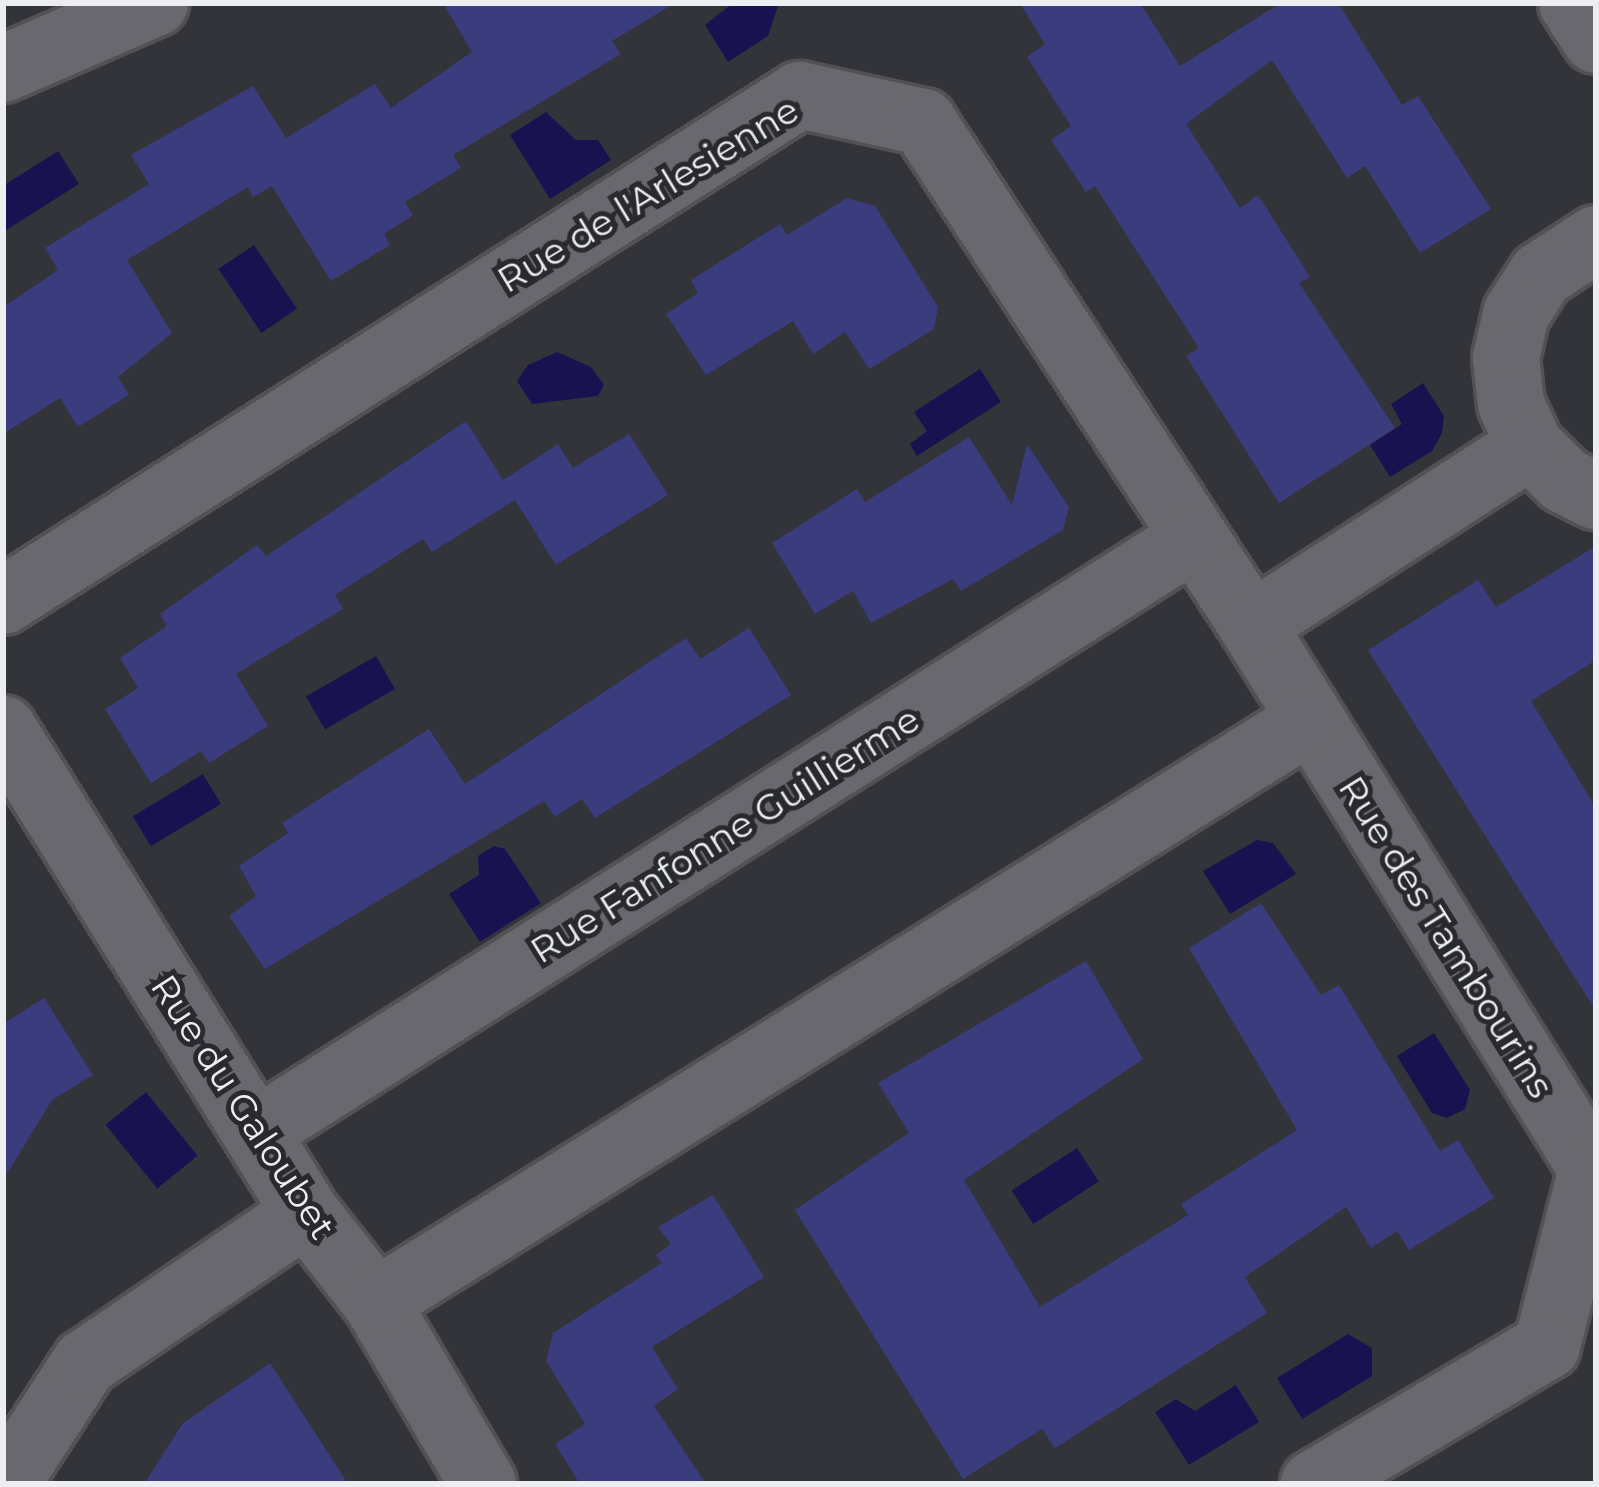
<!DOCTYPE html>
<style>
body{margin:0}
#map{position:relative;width:1599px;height:1487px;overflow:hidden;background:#333439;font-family:Montserrat,sans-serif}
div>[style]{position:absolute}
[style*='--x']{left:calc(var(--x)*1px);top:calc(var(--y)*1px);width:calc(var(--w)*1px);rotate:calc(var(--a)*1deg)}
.water>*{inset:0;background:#191251;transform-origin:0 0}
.building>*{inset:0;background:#3b3c7e}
.roads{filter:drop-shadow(3px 0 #525256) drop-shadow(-3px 0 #525256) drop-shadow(0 3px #525256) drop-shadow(0 -3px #525256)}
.minor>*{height:66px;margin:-33px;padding:0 33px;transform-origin:33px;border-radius:33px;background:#68686e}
span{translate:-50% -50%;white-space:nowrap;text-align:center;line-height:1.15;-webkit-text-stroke:10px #292a2f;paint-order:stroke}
.street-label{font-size:36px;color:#edeef1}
.frame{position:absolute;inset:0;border:6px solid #edeef1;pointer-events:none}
</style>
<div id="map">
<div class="water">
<div style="clip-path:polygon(733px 3px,779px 3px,768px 36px,728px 62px,705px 25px)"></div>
<div style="clip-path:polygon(546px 112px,576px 140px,598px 140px,611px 160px,550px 199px,510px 135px)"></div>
<div style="clip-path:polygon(58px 151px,79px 184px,3px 232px,3px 186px)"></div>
<div style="left:254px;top:245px;width:77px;height:43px;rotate:56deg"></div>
<div style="clip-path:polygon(557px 352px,591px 367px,604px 385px,598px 396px,532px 404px,517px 381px,528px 365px)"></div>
<div style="clip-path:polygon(980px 369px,1001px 402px,917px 456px,910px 444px,927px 431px,914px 412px)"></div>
<div style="clip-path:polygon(1423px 383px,1444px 416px,1442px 433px,1432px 451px,1390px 477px,1370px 445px,1402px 424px,1391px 404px)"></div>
<div style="left:376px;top:656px;width:38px;height:81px;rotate:60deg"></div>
<div style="left:203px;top:774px;width:35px;height:82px;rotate:59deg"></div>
<div style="clip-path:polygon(1257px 840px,1273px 843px,1296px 874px,1230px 914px,1203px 871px)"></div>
<div style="clip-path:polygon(494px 846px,505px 849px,541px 903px,480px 942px,449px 894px,479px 875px,478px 856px)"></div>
<div style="clip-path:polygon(1434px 1033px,1470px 1090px,1465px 1109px,1447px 1118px,1432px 1113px,1397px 1056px)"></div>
<div style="left:146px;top:1092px;width:82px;height:52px;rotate:51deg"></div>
<div style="left:1077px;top:1148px;width:40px;height:78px;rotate:57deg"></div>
<div style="clip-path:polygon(1348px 1334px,1372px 1348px,1372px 1376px,1302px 1419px,1277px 1378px)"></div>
<div style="clip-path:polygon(1236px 1385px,1259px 1422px,1189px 1465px,1155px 1412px,1176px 1399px,1195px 1411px)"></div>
</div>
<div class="building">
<div style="clip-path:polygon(443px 3px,675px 3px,612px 41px,621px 54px,453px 155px,461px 168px,405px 202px,413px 215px,384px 234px,390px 245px,331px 281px,272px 186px,253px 197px,248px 187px,127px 260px,172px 333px,118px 377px,129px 395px,78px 427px,60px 398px,3px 434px,3px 307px,58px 270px,45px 248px,149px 184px,131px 155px,253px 86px,286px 138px,375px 84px,391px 108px,472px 52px)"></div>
<div style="clip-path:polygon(1020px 3px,1140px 3px,1180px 66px,1281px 3px,1338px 3px,1402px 105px,1418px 96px,1491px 209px,1420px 253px,1365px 166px,1347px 178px,1272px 60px,1186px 124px,1240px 208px,1258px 195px,1310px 277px,1299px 283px,1395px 428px,1279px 503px,1186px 356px,1199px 348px,1095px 186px,1086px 192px,1051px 140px,1071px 126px,1027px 57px,1045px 44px)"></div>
<div style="clip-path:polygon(847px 198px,875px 206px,938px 307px,934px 329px,869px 369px,845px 332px,813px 354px,793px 321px,706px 375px,666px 314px,698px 293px,691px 280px,780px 224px,787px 235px)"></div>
<div style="clip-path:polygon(466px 421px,503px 480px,558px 444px,573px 468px,629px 434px,668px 495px,556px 565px,515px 500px,432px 552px,423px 539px,335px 595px,343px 609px,236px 674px,268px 726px,209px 763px,201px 751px,151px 783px,105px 709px,138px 688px,120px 658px,167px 626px,160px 614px,257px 545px,266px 556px)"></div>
<div style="clip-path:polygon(969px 437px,1012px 505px,1027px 444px,1069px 507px,1063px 530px,961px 591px,953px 579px,871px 623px,853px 591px,815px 614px,772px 543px,857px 489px,865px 502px)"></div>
<div style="clip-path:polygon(1596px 546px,1596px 660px,1531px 701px,1596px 808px,1596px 1011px,1368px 650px,1478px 580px,1496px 607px)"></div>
<div style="clip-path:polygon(749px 628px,791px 695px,595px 818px,582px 799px,555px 817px,544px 801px,265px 969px,229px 916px,256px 896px,239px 866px,288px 833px,282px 823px,429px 729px,465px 784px,686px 638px,700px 659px)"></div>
<div style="clip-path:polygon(1261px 903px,1321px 995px,1339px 985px,1440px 1151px,1458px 1140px,1494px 1198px,1409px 1250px,1397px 1231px,1371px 1248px,1346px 1207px,1245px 1277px,1267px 1313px,1055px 1448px,1042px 1429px,963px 1479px,795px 1210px,909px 1133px,878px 1083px,1086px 961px,1143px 1059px,964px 1180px,1040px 1307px,1188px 1215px,1181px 1204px,1297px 1130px,1189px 948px)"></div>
<div style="clip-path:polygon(44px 998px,93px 1075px,52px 1100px,3px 1180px,3px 1024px)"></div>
<div style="clip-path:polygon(713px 1195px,764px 1277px,652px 1347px,678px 1389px,654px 1406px,706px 1484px,580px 1484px,555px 1444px,585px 1424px,546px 1361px,553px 1333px,662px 1263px,656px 1255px,671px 1244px,658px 1227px)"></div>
<div style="clip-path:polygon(270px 1363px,348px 1484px,144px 1484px,183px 1423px)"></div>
</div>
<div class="roads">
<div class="minor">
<div style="--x:1572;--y:3;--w:44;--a:57"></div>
<div style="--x:3;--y:69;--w:166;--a:-23.5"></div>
<div style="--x:1596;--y:239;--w:66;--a:146.8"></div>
<div style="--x:1541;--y:275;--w:46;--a:122.7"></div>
<div style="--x:1516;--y:314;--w:45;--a:102.8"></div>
<div style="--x:1506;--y:358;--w:46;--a:83.8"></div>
<div style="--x:1511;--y:404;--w:46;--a:65.7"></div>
<div style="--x:1530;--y:446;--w:48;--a:45"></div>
<div style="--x:1564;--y:480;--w:36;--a:27"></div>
<div style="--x:3;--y:601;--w:944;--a:-32.41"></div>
<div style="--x:800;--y:95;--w:126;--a:12.4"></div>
<div style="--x:923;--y:122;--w:601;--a:56.81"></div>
<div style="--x:1252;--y:625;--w:642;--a:57.99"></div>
<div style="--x:1592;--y:1169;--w:183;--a:104.3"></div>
<div style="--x:1547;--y:1346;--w:271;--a:149.4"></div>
<div style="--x:1252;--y:625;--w:331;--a:-32.8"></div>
<div style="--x:3;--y:729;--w:571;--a:57.95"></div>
<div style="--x:306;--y:1213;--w:113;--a:51.8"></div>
<div style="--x:376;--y:1302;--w:211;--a:59.5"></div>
<div style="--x:257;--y:1131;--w:1107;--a:-32.34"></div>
<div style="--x:376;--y:1302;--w:1099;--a:-31.91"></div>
<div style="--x:6;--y:1484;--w:145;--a:-56.9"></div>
<div style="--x:85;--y:1363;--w:267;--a:-34.2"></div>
</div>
</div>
<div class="street-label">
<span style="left:648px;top:195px;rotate:-31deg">Rue de l'Arlesienne</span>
<span style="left:725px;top:835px;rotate:-32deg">Rue Fanfonne Guillierme</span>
<span style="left:1446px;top:937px;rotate:58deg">Rue des Tambourins</span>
<span style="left:243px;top:1107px;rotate:57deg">Rue du Galoubet</span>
</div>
<div class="frame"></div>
</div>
